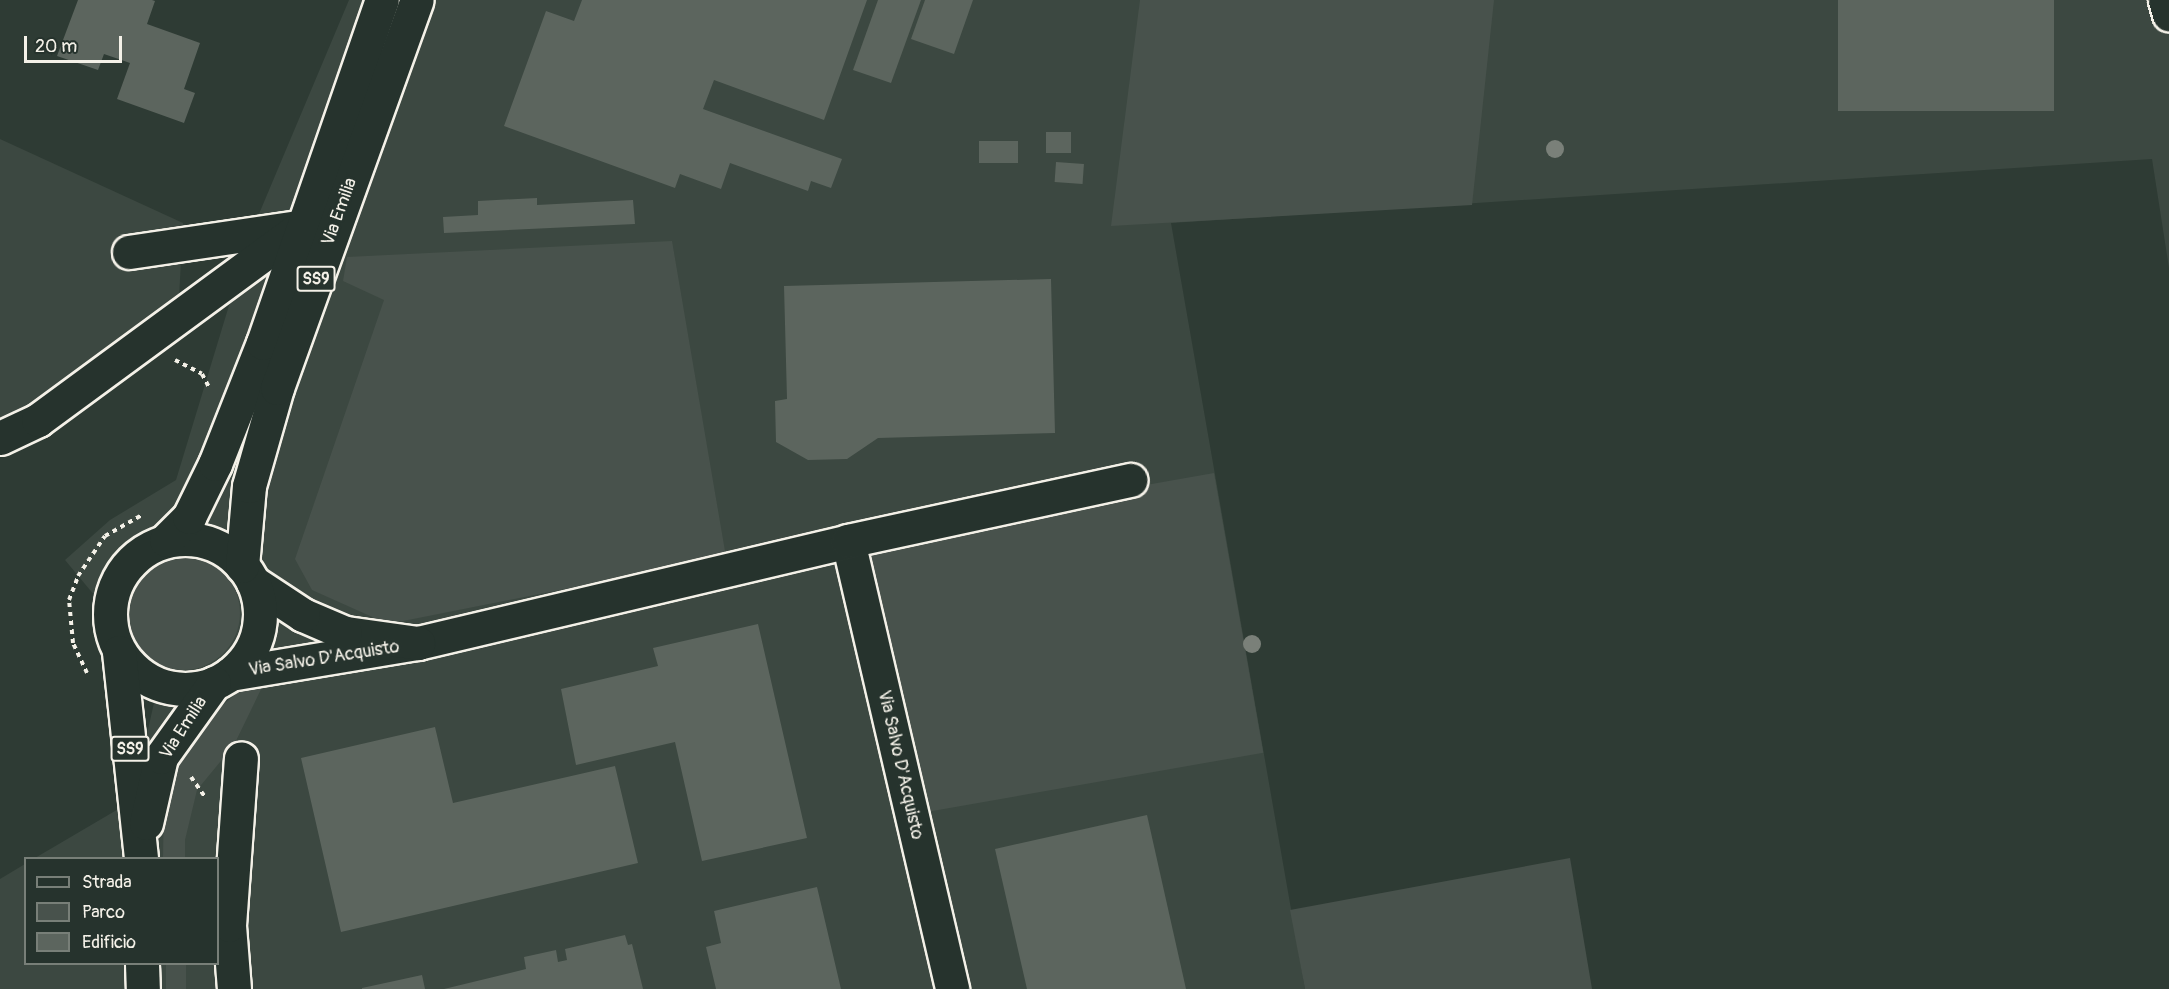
<!DOCTYPE html>
<style>
body{margin:0}
#map{position:relative;width:2169px;height:989px;overflow:hidden;background:#2e3b34;font-family:Pangolin,sans-serif}
div>[style]{position:absolute}
[style*='--x']{left:calc(var(--x)*1px);top:calc(var(--y)*1px);width:calc(var(--w)*1px);rotate:calc(var(--a)*1deg)}
.built>*{inset:0;background:#3c4841}
.green>*{inset:0;background:#48524c;transform-origin:0 0}
.round{border-radius:50%}
.building>*{inset:0;background:#5c655e;transform-origin:0 0}
.path>*{height:4px;margin-top:-2px;transform-origin:0;background:repeating-linear-gradient(90deg,#f4f1e8 0 4.5px,transparent 0 9px)}
.roads{filter:drop-shadow(2px 0 #f4f1e8) drop-shadow(-2px 0 #f4f1e8) drop-shadow(0 2px #f4f1e8) drop-shadow(0 -2px #f4f1e8)}
.minor>*{height:33px;margin:-16.5px;padding:0 16.5px;transform-origin:16.5px;border-radius:16.5px;background:#26332d}
.major>*{height:33px;margin:-16.5px;padding:0 16.5px;transform-origin:16.5px;border-radius:16.5px;background:#26332d}
.major>.ring{margin:-16.5px;padding:0;box-sizing:content-box;background:none;border:33px solid #26332d;border-radius:50%}
.trees>*{width:18px;height:18px;margin:-9px;border-radius:50%;background:#7a8079}
span{translate:-50% -50%;white-space:nowrap;text-align:center;line-height:1.15;-webkit-text-stroke:5px #26332d;paint-order:stroke}
.shield-label span{padding:2px 4px;background:#26332d;border:2px solid;border-radius:4px;-webkit-text-stroke-width:0}
.shield-label{font-size:16px;color:#f4f1e8;font-weight:700}
.street-label{font-size:18px;color:#f4f1e8}
.legend{position:absolute;left:24px;top:857px;width:195px;height:108px;box-sizing:border-box;background:#26332d;border:2px solid #787f78;margin:0;padding:8px 10px;list-style:none;font-size:18px;color:#f4f1e8}
.legend li{display:flex;align-items:center;gap:12px;height:30px}
.legend b{width:30px;border:2px solid #787f78}
.scale{position:absolute;left:24px;top:36px;width:98px;height:27px;box-sizing:border-box;border:3px solid #f4f1e8;border-top:0;padding-left:8px;font-size:18px;line-height:21px;white-space:nowrap;color:#f4f1e8;-webkit-text-stroke:4px #26332d;paint-order:stroke}
</style>
<div id="map">
<div class="built">
<div style="clip-path:polygon(349px 0,2169px 0,2169px 268px,2152px 159px,1171px 223px,1305px 989px,0 989px,0 879px,25px 864px,26px 964px,218px 964px,218px 858px,35px 858px,132px 801px,160px 676px,157px 664px,144px 655px,65px 560px,110px 520px,176px 480px,251px 233px)"></div>
<div style="clip-path:polygon(0 139px,183px 223px,178px 317px,0 430px)"></div>
</div>
<div class="green">
<div style="clip-path:polygon(1140px 0,1494px 0,1472px 205px,1111px 226px)"></div>
<div style="clip-path:polygon(672px 241px,726px 557px,388px 624px,312px 590px,295px 559px,384px 300px,343px 281px,347px 257px)"></div>
<div style="left:1214px;top:473px;width:284px;height:362px;rotate:80deg"></div>
<div class="round" style="left:126px;top:556px;width:114px;height:114px"></div>
<div style="clip-path:polygon(266px 679px,234px 745px,197px 790px,185px 840px,185px 858px,163px 858px,164px 799px,181px 741px,238px 692px)"></div>
<div style="clip-path:polygon(1570px 858px,1592px 989px,1305px 989px,1290px 910px)"></div>
<div style="left:166px;top:964px;width:20px;height:25px"></div>
</div>
<div class="building">
<div style="clip-path:polygon(78px 0,152px 0,155px 1px,147px 24px,200px 43px,184px 89px,195px 93px,184px 123px,117px 99px,130px 63px,104px 54px,98px 70px,57px 56px)"></div>
<div style="clip-path:polygon(582px 0,867px 0,824px 120px,714px 80px,703px 109px,842px 159px,831px 188px,811px 181px,808px 191px,730px 163px,721px 189px,680px 174px,675px 188px,504px 126px,546px 11px,574px 21px)"></div>
<div style="clip-path:polygon(878px 0,921px 0,891px 83px,853px 70px)"></div>
<div style="clip-path:polygon(925px 0,973px 0,954px 54px,911px 39px)"></div>
<div style="left:1838px;top:0;width:216px;height:111px"></div>
<div style="left:1046px;top:132px;width:25px;height:21px"></div>
<div style="left:979px;top:141px;width:39px;height:22px"></div>
<div style="left:1056px;top:162px;width:28px;height:20px;rotate:4deg"></div>
<div style="clip-path:polygon(537px 198px,537px 205px,633px 200px,635px 224px,444px 233px,443px 217px,478px 215px,478px 201px)"></div>
<div style="clip-path:polygon(1051px 279px,1055px 433px,878px 438px,847px 459px,808px 460px,776px 442px,775px 401px,787px 399px,784px 286px)"></div>
<div style="clip-path:polygon(758px 624px,807px 838px,702px 861px,675px 742px,576px 765px,561px 689px,658px 666px,653px 648px)"></div>
<div style="clip-path:polygon(435px 727px,453px 803px,615px 766px,638px 863px,341px 932px,301px 758px)"></div>
<div style="clip-path:polygon(1147px 815px,1186px 989px,1027px 989px,995px 849px)"></div>
<div style="clip-path:polygon(817px 887px,841px 989px,716px 989px,706px 947px,721px 943px,714px 911px)"></div>
<div style="clip-path:polygon(625px 935px,628px 945px,632px 944px,643px 989px,444px 989px,526px 969px,524px 957px,556px 950px,558px 962px,567px 960px,565px 949px)"></div>
<div style="clip-path:polygon(422px 975px,425px 989px,362px 989px,362px 988px)"></div>
</div>
<div class="path">
<div style="--x:175;--y:360;--w:30;--a:27"></div>
<div style="--x:202;--y:374;--w:15;--a:62"></div>
<div style="--x:87;--y:673;--w:33;--a:-115"></div>
<div style="--x:73;--y:643;--w:43;--a:-95.3"></div>
<div style="--x:69;--y:600;--w:26;--a:-69"></div>
<div style="--x:78;--y:576;--w:48;--a:-56"></div>
<div style="--x:105;--y:536;--w:43;--a:-29.6"></div>
<div style="--x:191;--y:777;--w:24;--a:55"></div>
</div>
<div class="roads">
<div class="minor">
<div style="--x:2165;--y:0;--w:15;--a:74"></div>
<div style="--x:129;--y:252;--w:171;--a:-8.4"></div>
<div style="--x:0;--y:438;--w:42;--a:-25.3"></div>
<div style="--x:38;--y:420;--w:328;--a:-36.3"></div>
<div style="--x:848;--y:541;--w:460;--a:76.9"></div>
<div style="--x:418;--y:643;--w:442;--a:-13.3"></div>
<div style="--x:848;--y:541;--w:289;--a:-12.2"></div>
<div style="--x:230;--y:674;--w:191;--a:-9.4"></div>
<div style="--x:418;--y:643;--w:74;--a:-172.2"></div>
<div style="--x:345;--y:633;--w:46;--a:-156.8"></div>
<div style="--x:303;--y:615;--w:60;--a:-146.6"></div>
<div style="--x:234;--y:989;--w:64;--a:-94.5"></div>
<div style="--x:229;--y:925;--w:167;--a:-85.9"></div>
</div>
<div class="major">
<div class="ring" style="left:110px;top:539px;width:117px;height:117px"></div>
<div style="--x:166;--y:540;--w:33;--a:-45"></div>
<div style="--x:189;--y:517;--w:59;--a:-63.9"></div>
<div style="--x:215;--y:464;--w:130;--a:-68.4"></div>
<div style="--x:263;--y:343;--w:363;--a:-70.9"></div>
<div style="--x:242;--y:566;--w:80;--a:-85"></div>
<div style="--x:249;--y:486;--w:102;--a:-74.1"></div>
<div style="--x:277;--y:388;--w:412;--a:-70.2"></div>
<div style="--x:119;--y:652;--w:207;--a:83.9"></div>
<div style="--x:146;--y:823;--w:68;--a:-77.2"></div>
<div style="--x:161;--y:757;--w:91;--a:-54.4"></div>
<div style="--x:142;--y:964;--w:25;--a:88"></div>
</div>
</div>
<div class="trees">
<div style="left:1555px;top:149px"></div>
<div style="left:1252px;top:644px"></div>
</div>
<div class="shield-label">
<span style="left:316px;top:279px">SS9</span>
<span style="left:130px;top:749px">SS9</span>
</div>
<div class="street-label">
<span style="left:340px;top:212px;rotate:-70deg">Via Emilia</span>
<span style="left:324px;top:659px;rotate:-9deg">Via Salvo D'Acquisto</span>
<span style="left:184px;top:728px;rotate:-57deg">Via Emilia</span>
<span style="left:900px;top:765px;rotate:77deg">Via Salvo D'Acquisto</span>
</div>
<ul class="legend">
<li><b style="height:8px;background:#26332d"></b>Strada</li>
<li><b style="height:16px;background:#48524c"></b>Parco</li>
<li><b style="height:16px;background:#5c655e"></b>Edificio</li>
</ul>
<div class="scale">20 m</div>
</div>
